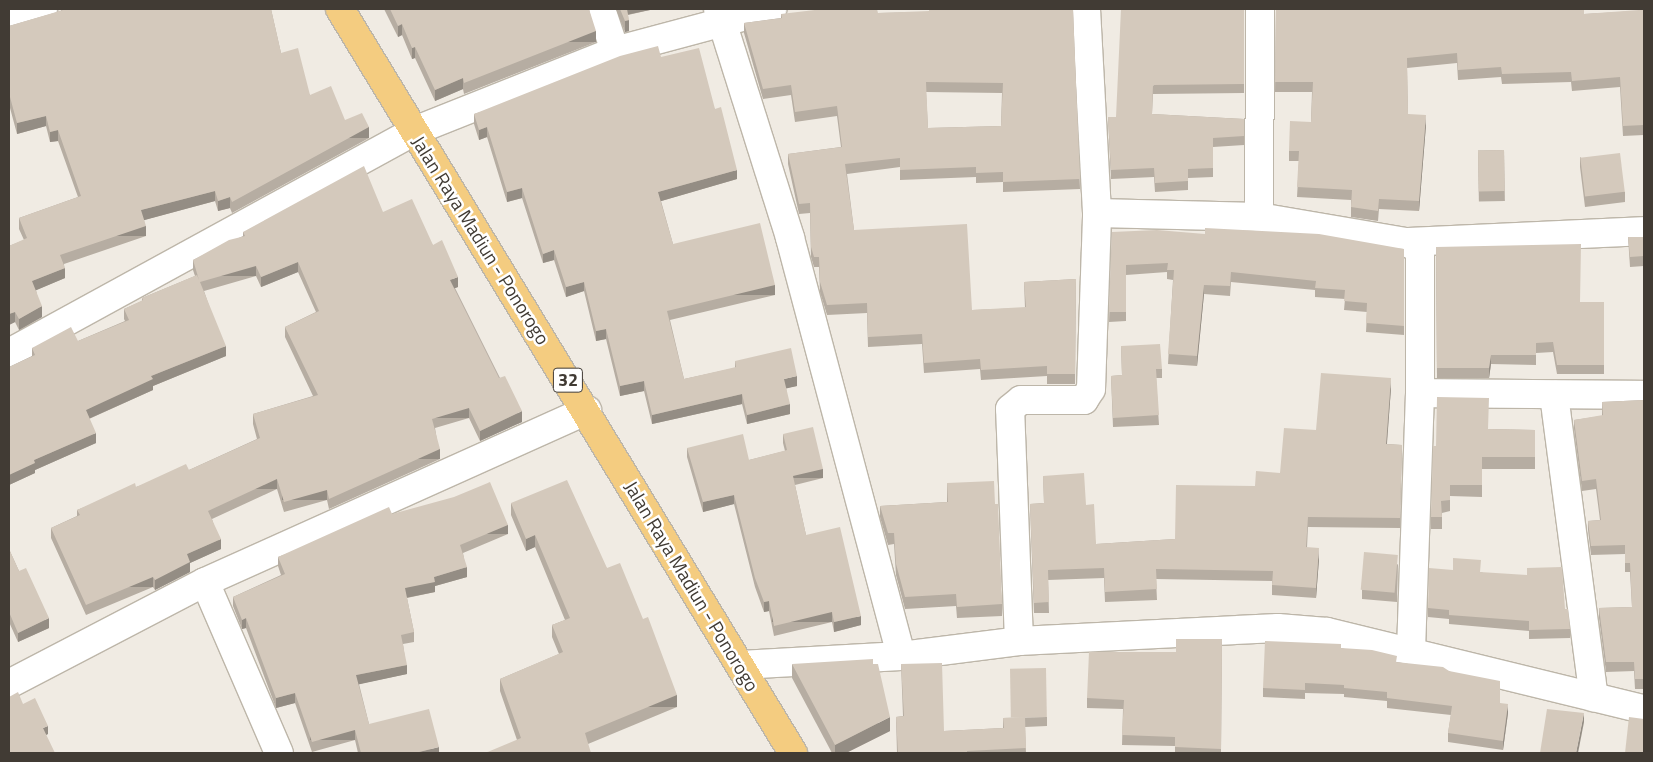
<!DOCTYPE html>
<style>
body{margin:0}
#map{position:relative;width:1653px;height:762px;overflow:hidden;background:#f0ebe3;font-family:"Titillium Web",sans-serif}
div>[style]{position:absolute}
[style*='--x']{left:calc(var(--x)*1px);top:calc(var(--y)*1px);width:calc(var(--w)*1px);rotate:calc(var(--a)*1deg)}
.roads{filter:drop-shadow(1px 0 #bdb6a9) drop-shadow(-1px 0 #bdb6a9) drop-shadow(0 1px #bdb6a9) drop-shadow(0 -1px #bdb6a9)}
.minor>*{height:28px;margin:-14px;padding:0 14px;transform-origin:14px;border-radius:14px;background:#fff}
.tertiary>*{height:28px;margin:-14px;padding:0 14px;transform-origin:14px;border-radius:14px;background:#fff}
.trunk>*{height:28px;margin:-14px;padding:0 14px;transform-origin:14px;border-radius:14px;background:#f4cc80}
.wall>*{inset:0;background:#b6ada2;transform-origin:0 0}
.shaded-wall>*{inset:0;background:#948d84;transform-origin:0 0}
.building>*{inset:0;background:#d4c9bc;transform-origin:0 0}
span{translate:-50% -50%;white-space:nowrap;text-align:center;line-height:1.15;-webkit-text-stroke:5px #fff;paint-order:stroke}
.shield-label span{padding:1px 4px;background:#fff;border:1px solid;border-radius:4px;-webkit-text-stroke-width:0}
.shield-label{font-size:18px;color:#413b34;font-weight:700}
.street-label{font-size:19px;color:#413b34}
.frame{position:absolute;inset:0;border:10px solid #413b34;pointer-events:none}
</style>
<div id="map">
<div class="roads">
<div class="minor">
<div style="--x:601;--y:9;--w:44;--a:71.6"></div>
<div style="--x:718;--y:9;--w:240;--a:72.5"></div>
<div style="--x:790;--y:238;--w:432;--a:75.1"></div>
<div style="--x:1086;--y:9;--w:204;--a:86.9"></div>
<div style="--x:1259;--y:217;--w:208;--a:-89.7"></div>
<div style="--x:1406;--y:242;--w:238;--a:-2.6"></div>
<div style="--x:9;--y:353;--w:462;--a:-28.7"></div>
<div style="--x:414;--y:131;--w:216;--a:-21.7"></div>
<div style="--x:615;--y:51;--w:163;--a:-15"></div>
<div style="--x:1420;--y:393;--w:224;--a:0.5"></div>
<div style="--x:1554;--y:395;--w:305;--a:82.5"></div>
<div style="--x:205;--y:582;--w:186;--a:66.6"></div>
<div style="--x:1019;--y:641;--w:232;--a:-92.2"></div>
<div style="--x:1010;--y:409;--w:14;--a:-39"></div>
<div style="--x:1021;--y:400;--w:63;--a:0"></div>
<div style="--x:1084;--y:400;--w:13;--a:-58"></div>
<div style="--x:1091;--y:389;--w:176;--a:-88"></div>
<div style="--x:1097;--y:213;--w:162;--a:1.4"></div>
<div style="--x:1259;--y:217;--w:149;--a:9.7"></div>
<div style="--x:1406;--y:242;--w:16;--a:27"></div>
<div style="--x:1420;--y:249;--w:144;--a:90"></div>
<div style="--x:1420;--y:393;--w:259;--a:92"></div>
<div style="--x:740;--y:665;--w:161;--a:-3.2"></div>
<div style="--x:901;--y:656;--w:119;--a:-7.2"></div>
<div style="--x:1019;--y:641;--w:259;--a:-2.9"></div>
<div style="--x:1278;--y:628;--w:49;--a:4.7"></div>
<div style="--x:1327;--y:632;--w:326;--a:13.7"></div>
<div style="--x:9;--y:684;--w:221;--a:-27.5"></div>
<div style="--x:205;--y:582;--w:419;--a:-24.2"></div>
</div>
<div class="tertiary">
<div style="--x:9;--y:21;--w:36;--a:-19"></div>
</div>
<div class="trunk">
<div style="--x:340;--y:9;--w:871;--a:58.66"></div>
</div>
</div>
<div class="wall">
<div style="clip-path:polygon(61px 9px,271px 9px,281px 53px,310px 95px,369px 138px,232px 213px,230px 208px,218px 211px,215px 201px,144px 220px,146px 236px,64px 264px,65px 278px,36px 290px,42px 317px,19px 330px,15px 322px,9px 325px,9px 246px,24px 240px,19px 229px,19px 218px,78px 197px,58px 141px,50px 142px,46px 126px,17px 134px,10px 108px,9px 26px,61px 11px)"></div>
<div style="clip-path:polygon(384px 9px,589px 9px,596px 42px,464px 94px,463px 89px,435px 101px,415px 58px,412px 59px,402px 35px,398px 37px)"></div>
<div style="clip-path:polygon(616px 9px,650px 9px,650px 10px,628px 15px,629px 31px,625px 32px)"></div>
<div style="clip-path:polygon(evenodd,1073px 9px,1080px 189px,1003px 192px,1003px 182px,976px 183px,976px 177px,900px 180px,900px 167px,847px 174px,854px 230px,972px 310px,1025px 308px,1024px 282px,1076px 279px,1075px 384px,1047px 384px,1047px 376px,981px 380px,980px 369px,924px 373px,922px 344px,868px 347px,867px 313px,827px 315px,820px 292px,819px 267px,814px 267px,811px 257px,810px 213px,799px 214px,788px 164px,788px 154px,841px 147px,837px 116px,795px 122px,791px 95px,763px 99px,744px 33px,744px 23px,781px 18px,781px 14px,878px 13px,1073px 9px,926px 92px,1002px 93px,1001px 126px,928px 128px,926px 92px)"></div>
<div style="clip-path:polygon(1244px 9px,1244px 93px,1153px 94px,1152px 114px,1244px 119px,1244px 145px,1213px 147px,1213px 177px,1188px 178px,1188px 190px,1155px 192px,1154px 177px,1111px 179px,1108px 117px,1116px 117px)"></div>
<div style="clip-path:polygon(1276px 9px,1584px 14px,1639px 11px,1638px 9px,1644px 9px,1644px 135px,1623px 136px,1620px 87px,1572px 91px,1571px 82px,1502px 84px,1501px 77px,1458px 80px,1457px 63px,1407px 68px,1408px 114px,1426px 125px,1419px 211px,1379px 209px,1378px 221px,1351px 217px,1351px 200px,1297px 197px,1299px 161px,1289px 161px,1289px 151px,1311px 122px,1312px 92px,1275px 92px)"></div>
<div style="clip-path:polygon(661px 57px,715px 109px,737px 179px,661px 201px,673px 244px,775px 295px,670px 320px,684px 379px,735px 368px,735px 361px,797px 386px,786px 388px,790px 414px,747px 424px,742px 404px,652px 424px,644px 391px,620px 396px,606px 339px,596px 341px,584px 291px,566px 297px,554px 260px,543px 263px,522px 198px,507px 202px,487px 137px,479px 140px,474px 124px,474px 114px)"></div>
<div style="left:1504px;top:150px;width:51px;height:26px;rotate:89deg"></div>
<div style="clip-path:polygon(1580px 157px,1625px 192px,1625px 202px,1585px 207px,1580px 167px)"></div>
<div style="clip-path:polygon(383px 212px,433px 245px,458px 287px,455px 288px,522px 422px,480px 441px,469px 418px,435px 428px,440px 459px,329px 509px,327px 500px,284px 512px,277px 489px,212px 519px,221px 549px,190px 563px,190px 572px,155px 590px,153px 587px,86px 615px,51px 538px,51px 528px,77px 516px,77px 510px,136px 487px,189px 470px,257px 439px,253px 424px,253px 414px,313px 396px,285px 337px,285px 327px,316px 312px,298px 272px,261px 287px,256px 276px,204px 291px,226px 356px,153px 386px,153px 390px,89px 419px,96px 443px,35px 470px,35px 473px,9px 485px,9px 367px,32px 356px,32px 348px,78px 341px,125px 321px,124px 319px,124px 309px,142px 301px,142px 298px,195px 276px,193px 270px,193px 260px,243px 236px,243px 232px)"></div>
<div style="clip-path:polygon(1112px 232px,1404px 249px,1404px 335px,1366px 332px,1367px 312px,1344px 310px,1345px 299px,1315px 297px,1315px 290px,1231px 282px,1230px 296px,1204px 294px,1197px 366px,1168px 364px,1173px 280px,1167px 279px,1167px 272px,1126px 275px,1126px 321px,1109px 322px)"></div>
<div style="clip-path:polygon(1628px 237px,1644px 237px,1644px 266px,1630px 267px)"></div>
<div style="clip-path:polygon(1436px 247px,1580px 302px,1604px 302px,1604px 374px,1557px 374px,1553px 352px,1536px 353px,1536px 365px,1491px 364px,1489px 378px,1437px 378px)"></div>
<div style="clip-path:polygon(1121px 346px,1162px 369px,1162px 378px,1156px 378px,1159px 425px,1113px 427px,1111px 376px,1122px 375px)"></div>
<div style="clip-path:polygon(1391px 388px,1387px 444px,1402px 445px,1400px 528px,1308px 527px,1307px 548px,1319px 559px,1316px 598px,1272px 595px,1272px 581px,1156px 579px,1157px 600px,1105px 602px,1104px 578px,1048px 580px,1049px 613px,1034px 613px,1030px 504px,1044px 503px,1043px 476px,1086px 505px,1096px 544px,1175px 539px,1255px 486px,1280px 473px,1316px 430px)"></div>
<div style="clip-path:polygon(1644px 400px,1644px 689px,1635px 689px,1634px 671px,1606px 672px,1599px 618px,1599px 608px,1632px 607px,1630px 572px,1625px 572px,1625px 554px,1591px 555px,1588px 530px,1588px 521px,1600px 520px,1596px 489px,1582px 491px,1574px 429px,1574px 420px,1602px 416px,1602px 402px)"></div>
<div style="clip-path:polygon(1488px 429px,1535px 430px,1535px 469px,1482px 469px,1482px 497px,1450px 496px,1450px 511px,1442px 513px,1442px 529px,1431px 529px,1431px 517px,1436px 446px)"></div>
<div style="clip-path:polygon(783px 434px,823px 478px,795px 485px,806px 535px,861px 625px,834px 632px,832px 622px,774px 636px,769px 611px,764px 612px,755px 587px,734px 504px,703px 512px,687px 457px,687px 448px,749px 460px,785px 451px,783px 443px)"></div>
<div style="clip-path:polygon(947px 483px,995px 504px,1002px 604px,1002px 616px,957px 618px,956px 606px,905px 609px,896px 575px,894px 544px,888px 545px,880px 517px,880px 506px,947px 502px)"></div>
<div style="clip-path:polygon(511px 503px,607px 568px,677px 707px,588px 744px,517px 740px,500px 691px,500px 679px,559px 654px,552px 637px,552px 625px,565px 620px,535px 547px,526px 551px,511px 515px)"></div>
<div style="clip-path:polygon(392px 514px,508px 534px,463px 553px,467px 577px,435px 586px,435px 592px,407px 598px,414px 632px,414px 642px,403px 644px,407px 674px,359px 684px,369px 724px,439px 753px,358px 753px,355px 740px,312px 752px,295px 703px,276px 708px,246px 628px,242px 629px,233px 606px,233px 597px,281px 575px,278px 566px,278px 557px)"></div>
<div style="clip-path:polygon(9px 549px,19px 571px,49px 628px,18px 642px,9px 622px)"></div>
<div style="clip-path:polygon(1398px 564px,1397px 602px,1362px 599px,1362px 590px)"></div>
<div style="clip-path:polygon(1481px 572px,1565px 609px,1570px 629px,1570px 638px,1529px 639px,1529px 631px,1449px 624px,1449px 619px,1428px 617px,1428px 608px)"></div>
<div style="clip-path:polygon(1222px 639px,1221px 753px,1175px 753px,1175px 746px,1122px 745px,1123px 709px,1087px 708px,1087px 698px,1176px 652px)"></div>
<div style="clip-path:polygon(1341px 648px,1397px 662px,1449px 671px,1500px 703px,1508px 713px,1503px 750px,1448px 742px,1448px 733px,1451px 715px,1387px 708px,1387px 701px,1344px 697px,1344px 694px,1305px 693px,1305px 699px,1263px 697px,1263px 688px)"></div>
<div style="clip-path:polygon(792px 664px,890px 731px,846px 753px,832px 753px,792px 678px)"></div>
<div style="clip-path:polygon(901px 664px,944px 731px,1003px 728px,1003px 718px,1047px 717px,1047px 726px,1025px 727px,1026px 753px,897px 753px,896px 717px,903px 716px)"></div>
</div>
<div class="shaded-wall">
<div style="clip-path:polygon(626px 9px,650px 9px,650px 10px,626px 15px)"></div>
<div style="clip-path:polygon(629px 20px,629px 31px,625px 32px,625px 21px)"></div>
<div style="clip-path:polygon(402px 24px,402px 35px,398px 37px,398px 26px)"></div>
<div style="left:596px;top:31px;width:11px;height:142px;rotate:90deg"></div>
<div style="clip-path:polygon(415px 47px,415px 58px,412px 59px,412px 48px)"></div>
<div style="clip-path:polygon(463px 78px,463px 89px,435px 101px,435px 90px)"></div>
<div style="left:10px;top:97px;width:11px;height:1px;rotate:90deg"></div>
<div style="clip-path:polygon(1426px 115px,1426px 125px,1419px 211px,1419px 201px)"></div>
<div style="clip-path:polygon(46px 116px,46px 126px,17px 134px,17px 123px)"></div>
<div style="left:369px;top:127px;width:11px;height:156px;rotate:90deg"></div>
<div style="clip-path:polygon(487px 127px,487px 137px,479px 140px,479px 130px)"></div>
<div style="clip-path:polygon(58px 130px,58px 141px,50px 142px,50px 132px)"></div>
<div style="clip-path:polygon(737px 170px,737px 179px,658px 202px,658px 192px)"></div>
<div style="clip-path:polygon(522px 188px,522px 198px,507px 202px,507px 192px)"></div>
<div style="clip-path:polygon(215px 191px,215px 201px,141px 221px,141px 210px)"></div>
<div style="clip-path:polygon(230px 197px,230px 208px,218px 211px,218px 201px)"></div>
<div style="left:146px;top:226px;width:10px;height:91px;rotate:90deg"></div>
<div style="clip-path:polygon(554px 250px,554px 260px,543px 263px,543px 254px)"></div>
<div style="clip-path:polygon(298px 262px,298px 272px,261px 287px,261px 277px)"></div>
<div style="left:256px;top:266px;width:10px;height:58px;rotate:90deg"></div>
<div style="clip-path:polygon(65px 268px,65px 278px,32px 292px,32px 281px)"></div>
<div style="clip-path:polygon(458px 277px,458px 287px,450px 290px,450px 280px)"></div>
<div style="clip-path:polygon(584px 282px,584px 291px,566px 297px,566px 287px)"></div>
<div style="left:775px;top:285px;width:10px;height:111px;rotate:90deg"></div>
<div style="clip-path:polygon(1204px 285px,1204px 294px,1197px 366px,1197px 356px)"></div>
<div style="clip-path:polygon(42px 306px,42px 317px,19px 330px,19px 319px)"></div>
<div style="clip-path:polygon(15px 312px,15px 322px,9px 325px,9px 314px)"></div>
<div style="clip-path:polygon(606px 329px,606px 339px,596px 341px,596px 331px)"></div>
<div style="clip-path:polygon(226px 346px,226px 356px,153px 386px,153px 390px,86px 420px,86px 410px,151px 376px)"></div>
<div style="clip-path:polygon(1491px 355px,1491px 364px,1489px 378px,1489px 368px)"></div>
<div style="clip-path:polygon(797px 376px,797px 386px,784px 389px,784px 379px)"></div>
<div style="clip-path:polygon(1391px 378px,1391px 388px,1386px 454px,1386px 444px)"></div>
<div style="clip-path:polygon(644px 381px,644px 391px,620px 396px,620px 386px)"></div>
<div style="clip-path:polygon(742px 394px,742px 404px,652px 424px,652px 415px)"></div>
<div style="clip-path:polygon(790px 404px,790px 414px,747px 424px,747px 415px)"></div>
<div style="left:469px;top:408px;width:10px;height:39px;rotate:90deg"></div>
<div style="clip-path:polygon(522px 411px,522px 422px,480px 441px,480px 431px)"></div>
<div style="clip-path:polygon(96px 433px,96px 443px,35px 470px,35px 473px,9px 485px,9px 475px,34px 460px)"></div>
<div style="left:440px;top:449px;width:10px;height:122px;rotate:90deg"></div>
<div style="left:823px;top:469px;width:9px;height:31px;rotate:90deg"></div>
<div style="left:277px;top:479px;width:10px;height:76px;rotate:90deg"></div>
<div style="left:327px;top:490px;width:10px;height:45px;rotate:90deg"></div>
<div style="clip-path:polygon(734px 495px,734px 504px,703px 512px,703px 502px)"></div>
<div style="left:508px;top:525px;width:9px;height:52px;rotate:90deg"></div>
<div style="clip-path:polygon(535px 535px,535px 547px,526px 551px,526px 539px)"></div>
<div style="clip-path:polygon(221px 539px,221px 549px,190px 563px,190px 572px,155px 590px,155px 580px,187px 554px)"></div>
<div style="clip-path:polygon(1319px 548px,1319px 559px,1316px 598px,1316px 588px)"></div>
<div style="clip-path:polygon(467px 567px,467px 577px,435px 586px,435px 592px,405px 598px,405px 588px,434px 577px)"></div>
<div style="left:153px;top:577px;width:10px;height:73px;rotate:90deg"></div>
<div style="clip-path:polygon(769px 601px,769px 611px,764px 612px,764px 602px)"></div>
<div style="left:832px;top:612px;width:10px;height:60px;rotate:90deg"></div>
<div style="clip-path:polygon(861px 616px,861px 625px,834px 632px,834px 622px)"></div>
<div style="clip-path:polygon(49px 618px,49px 628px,18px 642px,18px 633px)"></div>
<div style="clip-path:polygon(246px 618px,246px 628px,242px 629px,242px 620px)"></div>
<div style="clip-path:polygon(407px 665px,407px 674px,356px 685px,356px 675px)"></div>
<div style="clip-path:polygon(295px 693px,295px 703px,276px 708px,276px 698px)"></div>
<div style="left:677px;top:695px;width:12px;height:100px;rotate:90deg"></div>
<div style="clip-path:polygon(1508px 704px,1508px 713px,1503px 750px,1503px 741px)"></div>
<div style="clip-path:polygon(1584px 713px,1584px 722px,1578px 753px,1576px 753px)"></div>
<div style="clip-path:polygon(890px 717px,890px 731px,846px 753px,835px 753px,835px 745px)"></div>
<div style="clip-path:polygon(48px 726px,48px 734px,43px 737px,43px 728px)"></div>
<div style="left:355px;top:730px;width:10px;height:45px;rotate:90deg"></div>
<div style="clip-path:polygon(439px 747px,439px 753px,415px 753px)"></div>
</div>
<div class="building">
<div style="clip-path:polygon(63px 9px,271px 9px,281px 53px,298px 48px,310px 95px,331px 86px,345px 120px,362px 113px,369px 127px,232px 202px,230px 197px,218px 201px,215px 191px,141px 210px,146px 226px,60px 255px,65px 268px,32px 281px,42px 306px,19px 319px,15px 312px,9px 314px,9px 246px,27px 238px,19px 218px,81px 196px,58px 130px,50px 132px,46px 116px,17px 123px,10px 97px,9px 98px,9px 26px,63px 10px)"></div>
<div style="clip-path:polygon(390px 9px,589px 9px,596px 31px,464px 83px,463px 78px,435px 90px,415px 47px,412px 48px,402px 24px,398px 26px)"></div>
<div style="clip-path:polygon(620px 9px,627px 9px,629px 20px,625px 21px)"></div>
<div style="clip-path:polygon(evenodd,823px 9px,877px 9px,878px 13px,929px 11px,929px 9px,1073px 9px,1080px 179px,1003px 182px,1003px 172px,976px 173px,976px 167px,900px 170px,900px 158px,845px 164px,854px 230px,967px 224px,972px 310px,1026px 307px,1024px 282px,1076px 279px,1075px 374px,1047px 374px,1047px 366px,981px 370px,980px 359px,924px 363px,922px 334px,868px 337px,867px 303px,827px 305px,820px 282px,819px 257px,814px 257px,811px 247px,810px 203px,799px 204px,788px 154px,842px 147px,837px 106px,795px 112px,791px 85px,763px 89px,744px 23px,782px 18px,781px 14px,823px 9px,926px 82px,1003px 83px,1001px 126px,928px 128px,926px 82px)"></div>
<div style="clip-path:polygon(1121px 9px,1244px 9px,1244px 84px,1153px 85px,1152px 114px,1244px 119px,1244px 136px,1213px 138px,1213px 168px,1188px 169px,1188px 181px,1155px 183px,1154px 168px,1111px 170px,1108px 117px,1116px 117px)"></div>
<div style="clip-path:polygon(1276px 9px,1584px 9px,1584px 14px,1639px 10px,1639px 9px,1644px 9px,1644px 125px,1623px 126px,1620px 77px,1572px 81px,1571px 72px,1502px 74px,1501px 67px,1458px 70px,1457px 53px,1407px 58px,1408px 114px,1426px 115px,1419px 201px,1379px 199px,1378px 211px,1351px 207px,1352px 190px,1297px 187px,1299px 151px,1289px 151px,1290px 121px,1311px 122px,1313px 82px,1275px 82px)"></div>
<div style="clip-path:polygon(658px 46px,661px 57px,699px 48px,715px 109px,721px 107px,737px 170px,658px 192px,673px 244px,760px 223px,775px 285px,667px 311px,684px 379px,736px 367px,735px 361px,791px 348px,797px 376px,784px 379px,790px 404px,747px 415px,742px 394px,652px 415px,644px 381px,620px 386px,606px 329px,596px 331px,584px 282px,566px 287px,554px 250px,543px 254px,522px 188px,507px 192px,487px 127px,479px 130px,474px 114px,620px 56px)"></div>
<div style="left:1504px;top:150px;width:41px;height:26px;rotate:89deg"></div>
<div style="left:1620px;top:153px;width:39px;height:40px;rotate:83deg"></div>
<div style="clip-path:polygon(364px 166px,383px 212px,412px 199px,433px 245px,442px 240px,458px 277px,450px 280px,499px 378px,505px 376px,522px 411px,480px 431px,469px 408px,432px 419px,440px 449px,329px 499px,327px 490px,284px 502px,277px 479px,208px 511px,221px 539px,187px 554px,190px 562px,155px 580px,153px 577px,86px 605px,51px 528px,80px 515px,77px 510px,135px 483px,136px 487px,186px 464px,189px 470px,260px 438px,253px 414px,318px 395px,285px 327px,319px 311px,298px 262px,261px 277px,256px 266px,200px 282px,226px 346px,151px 376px,153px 379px,86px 410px,96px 433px,34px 460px,35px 463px,9px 475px,9px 383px,10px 382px,9px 379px,9px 367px,35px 355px,32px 348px,71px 327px,78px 341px,129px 320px,124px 309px,143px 300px,142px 298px,197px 275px,199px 280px,193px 260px,229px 240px,245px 236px,243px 232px)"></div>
<div style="clip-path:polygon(1205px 228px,1319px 234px,1404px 249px,1404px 326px,1366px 323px,1367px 303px,1344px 301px,1345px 290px,1315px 288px,1316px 281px,1231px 272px,1230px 286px,1204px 285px,1197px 356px,1168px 354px,1174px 270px,1167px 270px,1168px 263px,1126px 265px,1126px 312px,1109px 312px,1112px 232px,1157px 230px,1205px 234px)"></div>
<div style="clip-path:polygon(1628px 237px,1644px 237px,1644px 256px,1630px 257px)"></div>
<div style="clip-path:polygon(1581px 244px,1580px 302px,1604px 302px,1604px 365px,1557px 365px,1553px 342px,1536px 343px,1536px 355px,1491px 355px,1489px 368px,1437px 368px,1436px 247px)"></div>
<div style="clip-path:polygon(1160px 344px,1162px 369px,1156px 369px,1159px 415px,1113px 418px,1111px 376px,1122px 375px,1121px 346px)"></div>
<div style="clip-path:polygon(1321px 373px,1391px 378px,1386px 444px,1402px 445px,1400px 518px,1308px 517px,1306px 547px,1319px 548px,1316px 588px,1272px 585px,1273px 571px,1156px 569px,1157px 589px,1105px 592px,1104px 568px,1048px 570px,1049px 602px,1034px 603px,1030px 504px,1044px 503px,1043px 476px,1084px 473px,1086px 505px,1094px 504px,1096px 544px,1175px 539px,1176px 485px,1255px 486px,1256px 471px,1280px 473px,1284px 428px,1316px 430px)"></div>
<div style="clip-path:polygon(1437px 397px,1489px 398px,1488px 429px,1535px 430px,1535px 457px,1482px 457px,1482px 485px,1450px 485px,1450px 500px,1441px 501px,1442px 517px,1431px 517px,1433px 446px,1436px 446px)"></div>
<div style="clip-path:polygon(1644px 400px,1644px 679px,1635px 679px,1634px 662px,1606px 662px,1599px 608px,1632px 607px,1630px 563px,1625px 563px,1625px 545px,1591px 546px,1588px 521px,1601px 520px,1596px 479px,1582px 481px,1574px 420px,1603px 415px,1602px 402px)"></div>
<div style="clip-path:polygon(813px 427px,823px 469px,793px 476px,806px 535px,840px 527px,861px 616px,834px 622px,832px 612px,774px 626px,769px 601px,764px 602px,755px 578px,734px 495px,703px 502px,687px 448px,743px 434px,749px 460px,787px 450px,783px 434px)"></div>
<div style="clip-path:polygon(567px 480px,607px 568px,620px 563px,643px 619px,648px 617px,677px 695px,585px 733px,591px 753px,485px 753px,521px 738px,500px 679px,563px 652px,552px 625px,570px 618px,535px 535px,526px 539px,511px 503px)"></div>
<div style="clip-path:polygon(994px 481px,995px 504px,998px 504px,1002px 604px,957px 607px,956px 594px,905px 597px,896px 564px,894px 533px,888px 533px,880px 506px,948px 502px,947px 483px)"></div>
<div style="clip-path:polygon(490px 482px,508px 525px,460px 545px,467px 567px,434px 577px,435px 582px,405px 588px,414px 632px,401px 635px,407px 665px,356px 675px,369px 724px,429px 709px,439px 747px,415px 753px,361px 753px,355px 730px,312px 742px,295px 693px,276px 698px,246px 618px,242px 620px,233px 597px,285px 574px,278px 557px,389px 507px,392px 514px,454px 497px)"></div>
<div style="clip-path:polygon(9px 549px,19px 571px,26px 568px,49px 618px,18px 633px,9px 612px)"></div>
<div style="left:1364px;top:552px;width:34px;height:38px;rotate:5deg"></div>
<div style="clip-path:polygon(1453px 558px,1481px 560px,1480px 572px,1527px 575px,1527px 568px,1562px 567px,1565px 609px,1568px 609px,1570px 629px,1529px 630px,1529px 621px,1449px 615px,1449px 610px,1428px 608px,1429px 568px,1453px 570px)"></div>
<div style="clip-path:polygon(1176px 639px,1222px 639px,1221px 749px,1175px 747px,1175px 737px,1122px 735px,1124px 700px,1087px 698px,1089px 652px,1176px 652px)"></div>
<div style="clip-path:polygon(1265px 641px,1341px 644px,1341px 648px,1372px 650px,1397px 656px,1396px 662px,1443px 667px,1449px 671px,1500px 681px,1500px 703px,1508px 704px,1503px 741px,1448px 733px,1452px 706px,1387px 698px,1387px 692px,1344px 688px,1344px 685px,1305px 683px,1305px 690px,1263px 688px)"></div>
<div style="clip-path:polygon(873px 659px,873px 664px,878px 664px,890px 717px,835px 745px,792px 664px)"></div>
<div style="clip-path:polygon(942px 663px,944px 731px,1004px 728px,1003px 718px,1025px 717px,1026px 748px,967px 751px,967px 753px,898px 753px,896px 717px,904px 716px,901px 664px)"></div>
<div style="left:1046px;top:668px;width:49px;height:36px;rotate:89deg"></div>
<div style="clip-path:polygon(18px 692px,23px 704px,35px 698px,48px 726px,43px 728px,55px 753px,9px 753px,9px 697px)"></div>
<div style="clip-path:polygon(1547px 709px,1584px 713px,1576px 753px,1540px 753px)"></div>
<div style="clip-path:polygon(1629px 717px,1644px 719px,1644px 753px,1625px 753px)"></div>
</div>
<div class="shield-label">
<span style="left:568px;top:380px">32</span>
</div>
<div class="street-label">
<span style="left:481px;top:240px;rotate:58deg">Jalan Raya Madiun - Ponorogo</span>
<span style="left:692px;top:586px;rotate:59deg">Jalan Raya Madiun - Ponorogo</span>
</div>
<div class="frame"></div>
</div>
